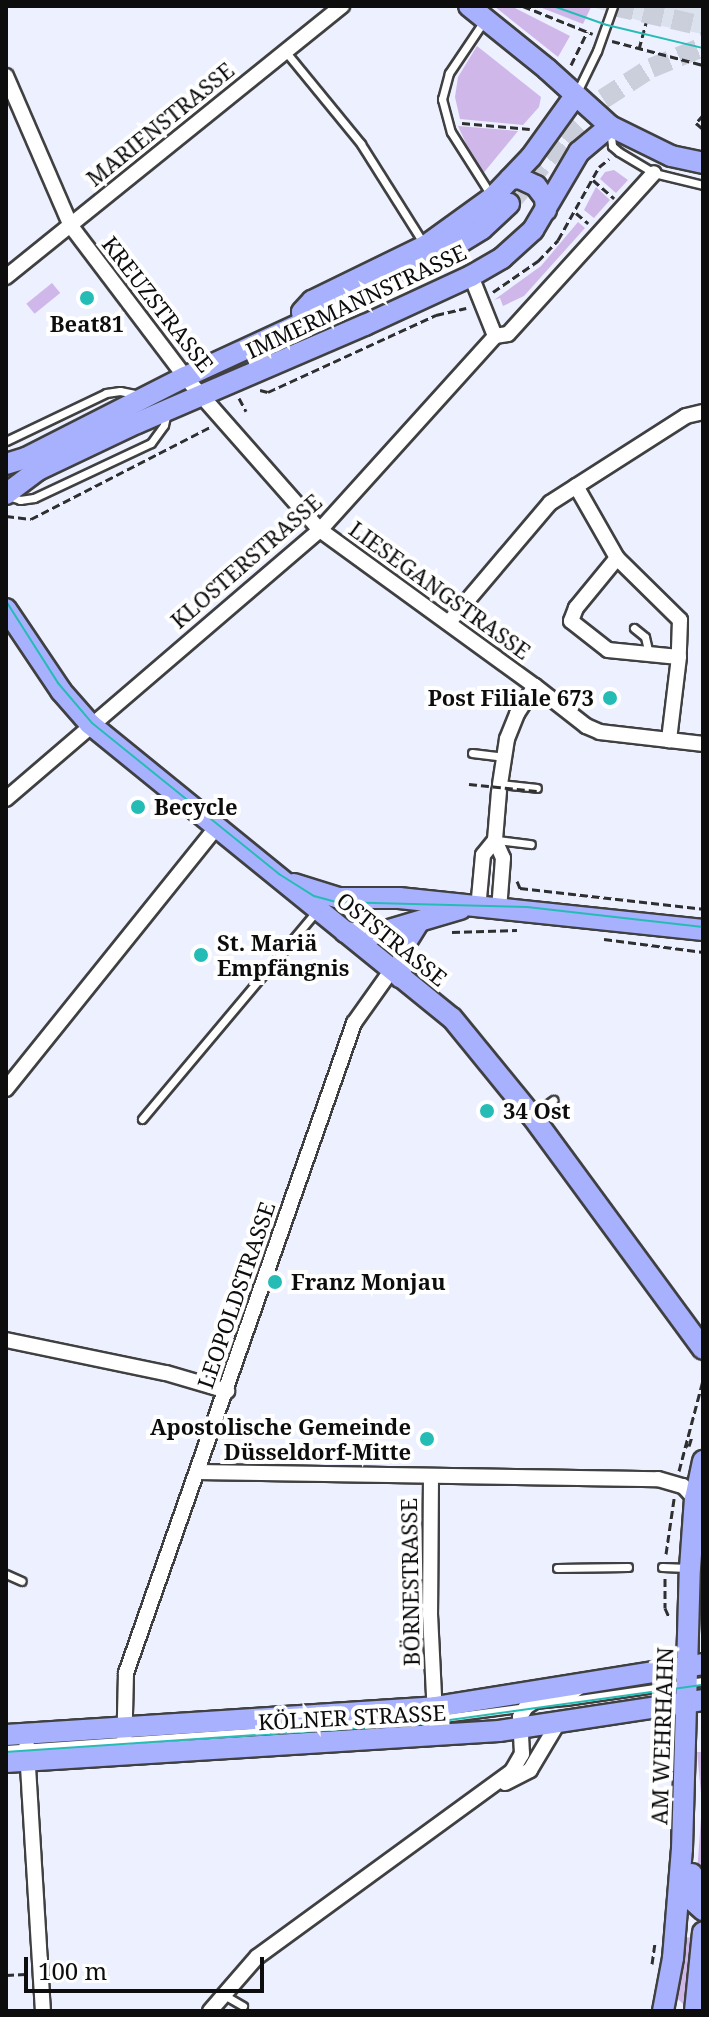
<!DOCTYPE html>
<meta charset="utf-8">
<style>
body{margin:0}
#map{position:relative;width:709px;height:2017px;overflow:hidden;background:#ecf0ff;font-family:"Noto Serif",serif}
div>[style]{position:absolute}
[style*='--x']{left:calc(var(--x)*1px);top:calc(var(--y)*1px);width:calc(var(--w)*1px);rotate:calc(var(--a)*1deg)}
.green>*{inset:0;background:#cfb7e9;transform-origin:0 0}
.plaza>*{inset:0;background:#dce1ee}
.secondary-tunnel>*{height:20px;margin-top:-10px;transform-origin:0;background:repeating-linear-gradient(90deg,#cbcedb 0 20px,transparent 0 30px)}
.path>*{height:3px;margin-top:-1.5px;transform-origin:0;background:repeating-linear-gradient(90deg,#2f2f2f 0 8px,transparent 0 12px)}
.roads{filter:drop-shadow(2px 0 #404040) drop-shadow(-2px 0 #404040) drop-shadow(0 2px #404040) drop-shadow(0 -2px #404040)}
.lane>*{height:7px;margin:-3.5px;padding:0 3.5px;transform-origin:3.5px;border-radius:3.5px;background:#fff}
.street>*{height:14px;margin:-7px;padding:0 7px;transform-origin:7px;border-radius:7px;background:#fff}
.secondary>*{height:20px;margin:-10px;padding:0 10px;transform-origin:10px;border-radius:10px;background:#a8b1fe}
.tram>*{height:2px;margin:-1px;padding:0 1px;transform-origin:1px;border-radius:1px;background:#26bcb6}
.path-bridge>*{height:3px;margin-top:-1.5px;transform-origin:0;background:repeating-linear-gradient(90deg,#2f2f2f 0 8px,transparent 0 12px)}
.dots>*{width:22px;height:22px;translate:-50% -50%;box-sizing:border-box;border:4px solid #fff;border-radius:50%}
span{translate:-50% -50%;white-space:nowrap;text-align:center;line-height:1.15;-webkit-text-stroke:8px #fff;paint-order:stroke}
.street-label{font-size:22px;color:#0d0d0d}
.poi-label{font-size:22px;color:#0d0d0d;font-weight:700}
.right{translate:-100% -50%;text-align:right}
.left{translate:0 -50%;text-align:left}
.frame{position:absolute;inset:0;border:8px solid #0d0d0d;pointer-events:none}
.scale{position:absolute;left:24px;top:1957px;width:240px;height:36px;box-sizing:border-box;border:4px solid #0d0d0d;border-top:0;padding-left:10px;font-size:24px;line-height:28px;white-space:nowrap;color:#0d0d0d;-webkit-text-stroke:6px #fff;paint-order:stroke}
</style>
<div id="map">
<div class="green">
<div style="clip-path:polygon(494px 6px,511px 6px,570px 36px,558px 57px)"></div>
<div style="clip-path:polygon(537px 6px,589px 6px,591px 7px,583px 24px)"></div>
<div style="clip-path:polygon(477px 46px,541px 97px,539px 107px,523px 125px,460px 119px,455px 97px,458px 77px)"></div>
<div style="clip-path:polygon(458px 126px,518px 131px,481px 176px)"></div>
<div style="clip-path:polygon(614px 170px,628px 180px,616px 193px,600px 179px,605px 172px)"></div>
<div style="clip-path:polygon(596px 187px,610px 200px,594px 218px,584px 210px)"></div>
<div style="clip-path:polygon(578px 222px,585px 228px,524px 296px,503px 306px,500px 298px,494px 300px,541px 266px)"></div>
<div style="left:52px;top:283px;width:13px;height:33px;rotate:51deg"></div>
<div style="clip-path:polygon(697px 1752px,702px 1752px,703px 1770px,703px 1902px,696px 1887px,702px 1804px)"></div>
<div style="clip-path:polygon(684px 1937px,694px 1938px,686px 2007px,676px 1997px)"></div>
</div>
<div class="plaza">
<div style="clip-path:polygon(589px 6px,703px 6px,703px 34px,651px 24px)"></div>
</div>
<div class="secondary-tunnel">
<div style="--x:614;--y:6;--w:91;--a:12.7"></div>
<div style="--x:509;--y:204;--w:85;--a:-49.8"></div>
<div style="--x:564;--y:139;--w:56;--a:-45.7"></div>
<div style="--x:603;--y:99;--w:57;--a:-32.9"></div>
<div style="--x:651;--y:68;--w:56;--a:-22"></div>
</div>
<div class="path">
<div style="--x:523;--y:6;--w:75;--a:21.8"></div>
<div style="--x:612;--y:41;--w:94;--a:14.8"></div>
<div style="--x:639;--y:49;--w:27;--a:-75"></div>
<div style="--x:571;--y:65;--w:37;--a:-64"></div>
<div style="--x:703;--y:115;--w:11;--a:131"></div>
<div style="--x:696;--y:123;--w:9;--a:41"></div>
<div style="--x:462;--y:123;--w:68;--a:5"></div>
<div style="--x:593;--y:180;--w:28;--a:41"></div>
<div style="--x:576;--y:213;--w:16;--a:40"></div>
<div style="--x:493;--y:292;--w:55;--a:-34.6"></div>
<div style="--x:538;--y:261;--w:29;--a:-46"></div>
<div style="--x:558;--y:240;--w:84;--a:-60.7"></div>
<div style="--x:599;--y:167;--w:13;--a:-39"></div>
<div style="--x:260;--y:390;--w:8;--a:14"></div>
<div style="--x:268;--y:392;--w:185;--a:-24.6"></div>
<div style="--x:436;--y:315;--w:31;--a:-13"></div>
<div style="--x:239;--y:398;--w:15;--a:62"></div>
<div style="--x:6;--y:516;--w:25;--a:7"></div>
<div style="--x:31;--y:519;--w:203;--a:-27.2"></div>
<div style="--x:517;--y:881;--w:8;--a:67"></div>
<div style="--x:520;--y:888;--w:184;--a:6.5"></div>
<div style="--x:452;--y:932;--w:65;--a:-1.8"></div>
<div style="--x:604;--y:939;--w:100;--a:7.5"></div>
<div style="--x:685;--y:1444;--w:4;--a:27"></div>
<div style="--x:689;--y:1446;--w:10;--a:-73"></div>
<div style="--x:679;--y:1471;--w:94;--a:-75.2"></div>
<div style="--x:666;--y:1554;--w:56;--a:-81.7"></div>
<div style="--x:665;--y:1578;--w:30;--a:90"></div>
<div style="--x:665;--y:1608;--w:10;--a:66"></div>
<div style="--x:652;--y:1964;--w:21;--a:-82"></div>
<div style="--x:6;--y:1975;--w:20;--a:-3"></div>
</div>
<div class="roads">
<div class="lane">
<div style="--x:484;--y:21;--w:63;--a:123.9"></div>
<div style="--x:449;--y:73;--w:27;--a:105"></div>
<div style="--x:442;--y:99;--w:34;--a:75"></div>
<div style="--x:451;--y:132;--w:75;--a:57.6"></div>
<div style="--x:285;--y:51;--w:120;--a:50.7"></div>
<div style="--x:361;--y:144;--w:118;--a:57.8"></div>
<div style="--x:577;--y:92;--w:46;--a:-64"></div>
<div style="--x:597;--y:51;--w:48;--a:-70.4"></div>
<div style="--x:610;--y:129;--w:17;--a:83"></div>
<div style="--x:612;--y:146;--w:9;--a:41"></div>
<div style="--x:619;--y:152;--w:41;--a:31"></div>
<div style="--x:654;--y:173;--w:50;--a:13.8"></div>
<div style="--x:6;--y:441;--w:111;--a:-25.6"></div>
<div style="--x:106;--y:393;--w:14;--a:-8"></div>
<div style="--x:120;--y:391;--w:20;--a:11"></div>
<div style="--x:8;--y:496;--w:13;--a:18"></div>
<div style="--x:20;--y:500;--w:14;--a:-8"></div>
<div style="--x:34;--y:498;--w:129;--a:-25.2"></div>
<div style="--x:151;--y:443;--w:22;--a:-54"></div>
<div style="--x:164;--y:425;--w:9;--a:-77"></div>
<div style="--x:634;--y:628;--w:14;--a:39"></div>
<div style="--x:645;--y:637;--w:17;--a:77"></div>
<div style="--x:472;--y:753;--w:31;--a:7"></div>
<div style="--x:500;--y:784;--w:37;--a:6"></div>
<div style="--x:497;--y:840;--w:34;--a:7"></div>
<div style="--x:534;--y:1114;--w:24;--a:-36"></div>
<div style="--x:142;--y:1119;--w:270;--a:-50"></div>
<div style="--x:662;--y:1567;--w:26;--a:2"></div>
<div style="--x:557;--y:1568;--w:71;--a:-0.8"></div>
<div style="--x:6;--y:1574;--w:17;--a:24"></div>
<div style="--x:566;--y:1701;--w:138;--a:-8.3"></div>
<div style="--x:6;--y:1749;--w:431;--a:-4"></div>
<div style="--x:436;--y:1719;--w:91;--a:-7.6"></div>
<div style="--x:224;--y:1995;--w:22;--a:30"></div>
</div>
<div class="street">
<div style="--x:6;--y:76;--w:163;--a:66.6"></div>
<div style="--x:71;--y:226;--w:189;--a:52.9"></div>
<div style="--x:185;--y:377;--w:204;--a:48.6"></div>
<div style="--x:320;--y:530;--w:266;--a:36"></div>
<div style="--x:535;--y:686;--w:33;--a:123"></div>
<div style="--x:517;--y:714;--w:27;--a:112"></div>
<div style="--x:507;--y:739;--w:46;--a:98.8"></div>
<div style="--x:6;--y:277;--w:432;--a:-38.9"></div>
<div style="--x:495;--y:336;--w:13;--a:-9"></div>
<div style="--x:508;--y:334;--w:217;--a:-47.8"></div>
<div style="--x:576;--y:486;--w:83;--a:60.3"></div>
<div style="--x:617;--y:558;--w:65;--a:129.4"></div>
<div style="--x:576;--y:608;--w:14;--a:111"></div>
<div style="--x:571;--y:621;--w:47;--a:38.1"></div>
<div style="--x:608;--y:650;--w:71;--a:5.6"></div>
<div style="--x:679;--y:657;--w:84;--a:96.9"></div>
<div style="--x:617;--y:558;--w:88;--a:44.5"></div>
<div style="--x:680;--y:620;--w:37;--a:92"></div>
<div style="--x:450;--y:621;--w:155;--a:-49.7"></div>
<div style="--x:550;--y:503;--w:161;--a:-32.6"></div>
<div style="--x:686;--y:416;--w:17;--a:-13"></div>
<div style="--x:535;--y:686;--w:65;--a:38.1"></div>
<div style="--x:586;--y:726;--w:15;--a:23"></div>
<div style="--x:600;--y:732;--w:104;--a:6.6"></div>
<div style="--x:6;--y:799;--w:413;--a:-40.6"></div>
<div style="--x:320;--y:530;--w:261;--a:-47.9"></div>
<div style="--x:495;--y:336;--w:65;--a:-111.8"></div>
<div style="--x:478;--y:909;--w:54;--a:-84.7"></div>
<div style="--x:483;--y:855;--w:19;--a:-51"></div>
<div style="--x:499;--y:910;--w:52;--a:-85.6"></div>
<div style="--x:503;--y:858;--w:20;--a:-114"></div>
<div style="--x:495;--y:840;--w:49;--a:-85.3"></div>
<div style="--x:6;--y:1089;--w:335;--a:-51.2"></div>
<div style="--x:6;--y:1340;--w:163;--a:11.7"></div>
<div style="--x:166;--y:1373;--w:64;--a:16.4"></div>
<div style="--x:198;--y:1472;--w:460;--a:0.9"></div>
<div style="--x:658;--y:1479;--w:26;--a:16"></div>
<div style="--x:683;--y:1486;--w:18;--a:47"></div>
<div style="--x:431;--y:1476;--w:138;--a:90.4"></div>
<div style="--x:430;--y:1614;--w:122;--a:87.2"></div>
<div style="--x:26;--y:1734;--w:278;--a:86.5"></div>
<div style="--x:124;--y:1755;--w:82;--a:-88.6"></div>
<div style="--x:126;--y:1673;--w:689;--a:-70.67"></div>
<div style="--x:354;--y:1023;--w:72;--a:-54.6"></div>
<div style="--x:505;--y:1783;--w:28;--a:-27"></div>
<div style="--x:530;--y:1770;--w:55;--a:-59.2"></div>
<div style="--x:210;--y:2011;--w:72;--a:-49"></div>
<div style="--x:257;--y:1957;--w:316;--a:-36.1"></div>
<div style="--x:512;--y:1771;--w:20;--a:-60"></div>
<div style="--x:522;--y:1754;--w:37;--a:-93"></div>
<div style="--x:520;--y:1717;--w:12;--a:-59"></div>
<div style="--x:526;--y:1707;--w:11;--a:-34"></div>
<div style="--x:535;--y:1701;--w:29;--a:-6"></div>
<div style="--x:564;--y:1698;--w:22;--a:-36"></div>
</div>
<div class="secondary">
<div style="--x:469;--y:6;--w:100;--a:38.9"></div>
<div style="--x:547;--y:69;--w:85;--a:42.1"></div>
<div style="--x:610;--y:126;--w:68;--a:26.2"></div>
<div style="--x:671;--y:156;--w:33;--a:12"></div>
<div style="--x:510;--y:179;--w:9;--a:-6"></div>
<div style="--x:519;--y:178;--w:19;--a:25"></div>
<div style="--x:536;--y:186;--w:15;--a:53"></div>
<div style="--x:545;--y:198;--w:12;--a:85"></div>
<div style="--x:304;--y:322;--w:10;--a:-101"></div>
<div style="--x:302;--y:312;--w:15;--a:-48"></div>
<div style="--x:312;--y:301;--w:126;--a:-26"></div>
<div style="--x:425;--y:246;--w:84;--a:-35.8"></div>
<div style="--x:493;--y:197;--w:55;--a:-46.5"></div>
<div style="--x:531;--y:157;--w:75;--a:-54.2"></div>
<div style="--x:6;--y:464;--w:21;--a:-17"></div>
<div style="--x:26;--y:458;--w:178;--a:-27"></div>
<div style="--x:185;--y:377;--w:248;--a:-24.8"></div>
<div style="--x:410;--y:273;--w:84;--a:-31.4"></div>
<div style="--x:482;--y:229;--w:37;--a:-43"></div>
<div style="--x:6;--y:494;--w:40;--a:-37"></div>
<div style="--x:38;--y:470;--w:110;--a:-25.4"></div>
<div style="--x:137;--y:423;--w:248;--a:-23.3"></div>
<div style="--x:365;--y:325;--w:117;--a:-24.8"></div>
<div style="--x:471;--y:276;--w:36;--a:-30"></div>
<div style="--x:502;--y:258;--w:42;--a:-42.1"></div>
<div style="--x:533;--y:230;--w:91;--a:-59.5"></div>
<div style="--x:579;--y:152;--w:40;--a:-40"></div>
<div style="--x:6;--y:609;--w:99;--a:56.1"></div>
<div style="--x:61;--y:691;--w:44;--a:48.7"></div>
<div style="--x:90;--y:724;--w:466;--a:39.1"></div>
<div style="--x:452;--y:1018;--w:127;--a:50.8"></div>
<div style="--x:532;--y:1116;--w:289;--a:53.7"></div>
<div style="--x:294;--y:884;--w:47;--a:17.3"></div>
<div style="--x:339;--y:898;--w:60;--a:0"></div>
<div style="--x:399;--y:898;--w:306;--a:6"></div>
<div style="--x:345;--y:932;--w:27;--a:6"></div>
<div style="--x:372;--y:935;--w:92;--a:-16.5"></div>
<div style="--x:400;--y:977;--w:33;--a:-81"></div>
<div style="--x:405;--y:944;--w:25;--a:-58"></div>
<div style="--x:6;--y:1735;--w:430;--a:-3.7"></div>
<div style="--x:435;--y:1707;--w:271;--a:-9.1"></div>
<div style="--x:6;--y:1762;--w:494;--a:-3.6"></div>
<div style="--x:499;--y:1731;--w:206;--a:-8.6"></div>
<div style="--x:692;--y:1874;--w:26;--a:90"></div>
<div style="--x:692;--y:1900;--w:15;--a:42"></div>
<div style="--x:663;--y:2011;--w:54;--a:-79.3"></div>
<div style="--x:673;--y:1958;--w:109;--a:-85.3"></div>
<div style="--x:682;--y:1849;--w:281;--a:-88.4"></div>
<div style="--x:690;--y:1568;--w:69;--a:-85.9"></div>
<div style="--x:695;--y:1499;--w:39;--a:-78"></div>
<div style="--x:695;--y:2011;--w:79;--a:-84.2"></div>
</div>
</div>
<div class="tram">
<div style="--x:553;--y:6;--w:57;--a:19.4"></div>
<div style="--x:607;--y:25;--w:99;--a:13.5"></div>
<div style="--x:6;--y:601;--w:97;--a:57.6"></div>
<div style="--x:58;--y:683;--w:52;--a:49.6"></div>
<div style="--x:92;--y:723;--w:240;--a:38.9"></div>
<div style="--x:279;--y:874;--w:41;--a:32.2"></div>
<div style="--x:314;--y:896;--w:23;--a:15"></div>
<div style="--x:336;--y:902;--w:191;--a:1.5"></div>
<div style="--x:527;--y:907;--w:177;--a:6.5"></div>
<div style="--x:6;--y:1752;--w:423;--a:-3.9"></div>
<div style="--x:428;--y:1723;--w:278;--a:-7.9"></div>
</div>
<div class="path-bridge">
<div style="--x:469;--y:784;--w:68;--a:5.9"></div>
</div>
<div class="dots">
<div style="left:87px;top:298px;background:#26bcb6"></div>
<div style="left:610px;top:698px;background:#26bcb6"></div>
<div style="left:138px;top:807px;background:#26bcb6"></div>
<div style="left:201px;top:955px;background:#26bcb6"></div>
<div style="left:487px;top:1111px;background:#26bcb6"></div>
<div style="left:275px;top:1282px;background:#26bcb6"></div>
<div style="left:427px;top:1439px;background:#26bcb6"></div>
</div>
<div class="street-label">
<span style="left:160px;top:124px;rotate:-39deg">MARIENSTRASSE</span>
<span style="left:356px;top:301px;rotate:-25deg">IMMERMANNSTRASSE</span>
<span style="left:158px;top:304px;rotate:52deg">KREUZSTRASSE</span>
<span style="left:246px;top:561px;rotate:-41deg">KLOSTERSTRASSE</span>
<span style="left:440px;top:590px;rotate:36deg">LIESEGANGSTRASSE</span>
<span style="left:392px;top:939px;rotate:39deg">OSTSTRASSE</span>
<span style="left:236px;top:1295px;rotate:-71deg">LEOPOLDSTRASSE</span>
<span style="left:410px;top:1582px;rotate:-91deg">BÖRNESTRASSE</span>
<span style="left:352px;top:1717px;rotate:-3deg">KÖLNER STRASSE</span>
<span style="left:662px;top:1736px;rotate:-88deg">AM WEHRHAHN</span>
</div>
<div class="poi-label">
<span style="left:87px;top:324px">Beat81</span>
<span class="right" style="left:594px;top:698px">Post Filiale 673</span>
<span class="left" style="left:154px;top:807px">Becycle</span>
<span class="left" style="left:217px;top:955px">St. Mariä<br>Empfängnis</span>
<span class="left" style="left:503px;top:1111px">34 Ost</span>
<span class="left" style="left:291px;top:1282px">Franz Monjau</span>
<span class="right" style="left:411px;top:1439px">Apostolische Gemeinde<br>Düsseldorf-Mitte</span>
</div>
<div class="frame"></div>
<div class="scale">100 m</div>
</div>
